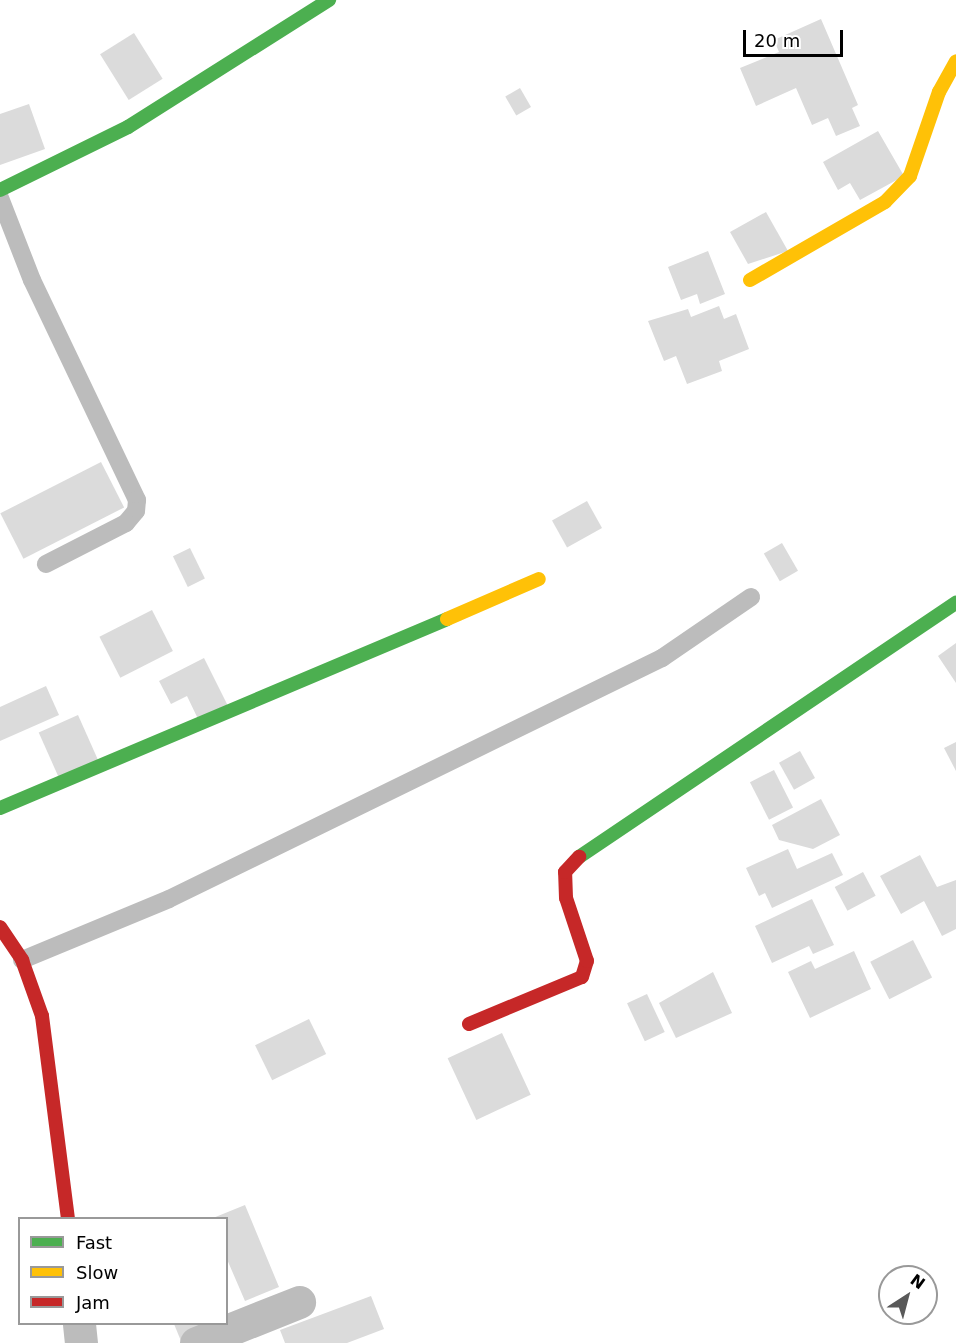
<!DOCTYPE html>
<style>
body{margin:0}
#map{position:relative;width:956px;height:1343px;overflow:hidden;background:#fff;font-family:"DejaVu Sans",sans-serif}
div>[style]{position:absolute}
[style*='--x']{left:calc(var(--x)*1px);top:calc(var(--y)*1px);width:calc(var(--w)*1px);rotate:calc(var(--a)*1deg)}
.building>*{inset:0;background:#dbdbdb;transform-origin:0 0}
.lane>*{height:18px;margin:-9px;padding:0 9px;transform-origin:9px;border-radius:9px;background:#bcbcbc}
.street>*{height:33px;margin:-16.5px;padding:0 16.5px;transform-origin:16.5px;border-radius:16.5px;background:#bcbcbc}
.fast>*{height:14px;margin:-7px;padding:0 7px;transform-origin:7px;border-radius:7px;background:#4caf50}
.slow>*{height:14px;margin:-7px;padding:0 7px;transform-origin:7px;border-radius:7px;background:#ffc107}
.jam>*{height:14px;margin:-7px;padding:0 7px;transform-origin:7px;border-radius:7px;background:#c62828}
span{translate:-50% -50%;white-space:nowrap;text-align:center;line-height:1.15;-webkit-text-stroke:5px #fff;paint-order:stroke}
.legend{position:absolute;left:18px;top:1217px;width:210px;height:108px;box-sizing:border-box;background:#fff;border:2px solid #999;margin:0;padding:8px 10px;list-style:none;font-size:18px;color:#000}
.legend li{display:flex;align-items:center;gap:12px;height:30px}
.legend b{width:30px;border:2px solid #999}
.north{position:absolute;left:878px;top:1265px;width:60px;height:60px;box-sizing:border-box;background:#fff;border:2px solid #999;border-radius:50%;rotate:36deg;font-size:16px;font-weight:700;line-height:24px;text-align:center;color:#000}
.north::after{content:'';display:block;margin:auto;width:21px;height:27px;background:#595959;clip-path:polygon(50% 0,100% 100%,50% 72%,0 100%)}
.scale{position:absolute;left:743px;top:30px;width:100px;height:27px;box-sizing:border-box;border:3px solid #000;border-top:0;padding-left:8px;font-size:18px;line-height:21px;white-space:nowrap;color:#000;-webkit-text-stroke:4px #fff;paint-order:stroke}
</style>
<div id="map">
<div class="building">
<div style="clip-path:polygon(821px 19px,858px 105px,852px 108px,860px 126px,836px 136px,828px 118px,812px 125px,796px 88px,756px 106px,740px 68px,779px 52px,774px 40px)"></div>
<div style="left:134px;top:33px;width:54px;height:40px;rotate:58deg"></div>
<div style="left:520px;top:88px;width:22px;height:17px;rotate:60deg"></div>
<div style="clip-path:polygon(29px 104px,45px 149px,0 165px,0 114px)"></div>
<div style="clip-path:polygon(878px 131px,904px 176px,860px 200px,850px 183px,838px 190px,823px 162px)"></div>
<div style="clip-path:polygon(766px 212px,788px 251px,748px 264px,730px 232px)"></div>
<div style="clip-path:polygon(708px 251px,725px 294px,700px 304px,697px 294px,681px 300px,668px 267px)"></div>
<div style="clip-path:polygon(719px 306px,724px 319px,736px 314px,749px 349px,719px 361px,722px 371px,687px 384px,676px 356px,664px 361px,648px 321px,688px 309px,691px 317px)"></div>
<div style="left:101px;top:462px;width:51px;height:113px;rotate:63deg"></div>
<div style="left:587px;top:501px;width:31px;height:40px;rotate:61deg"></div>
<div style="left:782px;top:543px;width:32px;height:21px;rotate:60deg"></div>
<div style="left:190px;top:548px;width:34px;height:19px;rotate:64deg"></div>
<div style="left:152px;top:610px;width:46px;height:59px;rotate:63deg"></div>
<div style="clip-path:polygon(956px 643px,956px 683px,938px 656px)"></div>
<div style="clip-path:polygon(204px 658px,228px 706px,199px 721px,187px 696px,171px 704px,159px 681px)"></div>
<div style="clip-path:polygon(46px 686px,59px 715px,0 741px,0 707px)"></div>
<div style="left:78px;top:715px;width:49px;height:43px;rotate:66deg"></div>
<div style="clip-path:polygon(956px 742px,956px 771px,944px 748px)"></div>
<div style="left:800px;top:751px;width:31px;height:24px;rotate:61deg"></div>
<div style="left:774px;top:770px;width:42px;height:27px;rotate:63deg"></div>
<div style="clip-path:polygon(821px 799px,840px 835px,813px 849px,779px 840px,772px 825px)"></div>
<div style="clip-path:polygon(788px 849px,797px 869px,832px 853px,843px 875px,772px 908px,765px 893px,759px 896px,746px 868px)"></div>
<div style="clip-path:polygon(920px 855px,937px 887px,956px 880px,956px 929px,942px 936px,924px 901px,901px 914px,880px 876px)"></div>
<div style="left:863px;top:872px;width:27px;height:32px;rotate:62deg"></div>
<div style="clip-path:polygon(812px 899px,834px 945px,813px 954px,809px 946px,772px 963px,755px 926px)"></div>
<div style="left:913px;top:940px;width:42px;height:48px;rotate:63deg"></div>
<div style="clip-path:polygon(854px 951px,871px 989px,810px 1018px,788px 972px,811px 961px,815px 969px)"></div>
<div style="clip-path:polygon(713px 972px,732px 1013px,676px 1038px,659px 1003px)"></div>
<div style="left:647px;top:994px;width:42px;height:22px;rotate:65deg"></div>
<div style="left:309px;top:1019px;width:39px;height:60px;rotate:64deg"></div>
<div style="left:502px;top:1033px;width:68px;height:60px;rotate:65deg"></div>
<div style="clip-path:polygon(245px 1205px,279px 1287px,245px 1301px,226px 1257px,226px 1218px,213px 1218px)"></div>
<div style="clip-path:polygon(371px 1296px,384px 1329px,347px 1343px,285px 1343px,280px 1330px)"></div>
<div style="clip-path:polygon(174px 1324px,208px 1324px,181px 1341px)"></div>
</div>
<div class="lane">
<div style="--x:0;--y:198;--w:88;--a:68.7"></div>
<div style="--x:32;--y:280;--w:244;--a:64.5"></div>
<div style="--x:137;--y:500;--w:11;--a:95"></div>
<div style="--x:136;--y:511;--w:16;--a:130"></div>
<div style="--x:126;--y:523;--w:90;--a:152.9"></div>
<div style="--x:22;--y:960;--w:159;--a:-22.5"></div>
<div style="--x:169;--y:899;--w:549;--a:-26.05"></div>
<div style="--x:662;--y:658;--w:108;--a:-34.4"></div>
</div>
<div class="street">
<div style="--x:79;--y:1324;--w:19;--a:84"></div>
<div style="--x:196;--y:1343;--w:111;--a:-21.7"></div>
</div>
<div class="fast">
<div style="--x:0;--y:190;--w:143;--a:-26.2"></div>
<div style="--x:128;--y:127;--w:238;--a:-32.3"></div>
<div style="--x:0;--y:808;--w:485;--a:-22.9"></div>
<div style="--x:579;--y:857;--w:455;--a:-34"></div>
</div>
<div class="slow">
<div style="--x:750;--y:280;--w:156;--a:-30"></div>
<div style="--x:885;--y:202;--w:36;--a:-46"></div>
<div style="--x:910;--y:176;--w:89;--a:-71"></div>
<div style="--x:939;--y:92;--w:35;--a:-61"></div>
<div style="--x:447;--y:619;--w:100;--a:-23.5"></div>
</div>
<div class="jam">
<div style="--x:0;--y:927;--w:40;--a:56"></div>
<div style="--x:22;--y:960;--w:59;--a:70.3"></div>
<div style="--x:42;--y:1016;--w:204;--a:82.7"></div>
<div style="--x:469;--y:1024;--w:122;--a:-22.6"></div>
<div style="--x:582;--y:977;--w:17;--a:-73"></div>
<div style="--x:587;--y:961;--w:66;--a:-108.4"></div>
<div style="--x:566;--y:898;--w:26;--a:-92"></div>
<div style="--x:565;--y:872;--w:21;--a:-47"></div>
</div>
<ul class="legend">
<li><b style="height:8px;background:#4caf50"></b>Fast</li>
<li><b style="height:8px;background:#ffc107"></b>Slow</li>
<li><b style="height:8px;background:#c62828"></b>Jam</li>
</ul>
<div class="north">N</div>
<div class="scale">20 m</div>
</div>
